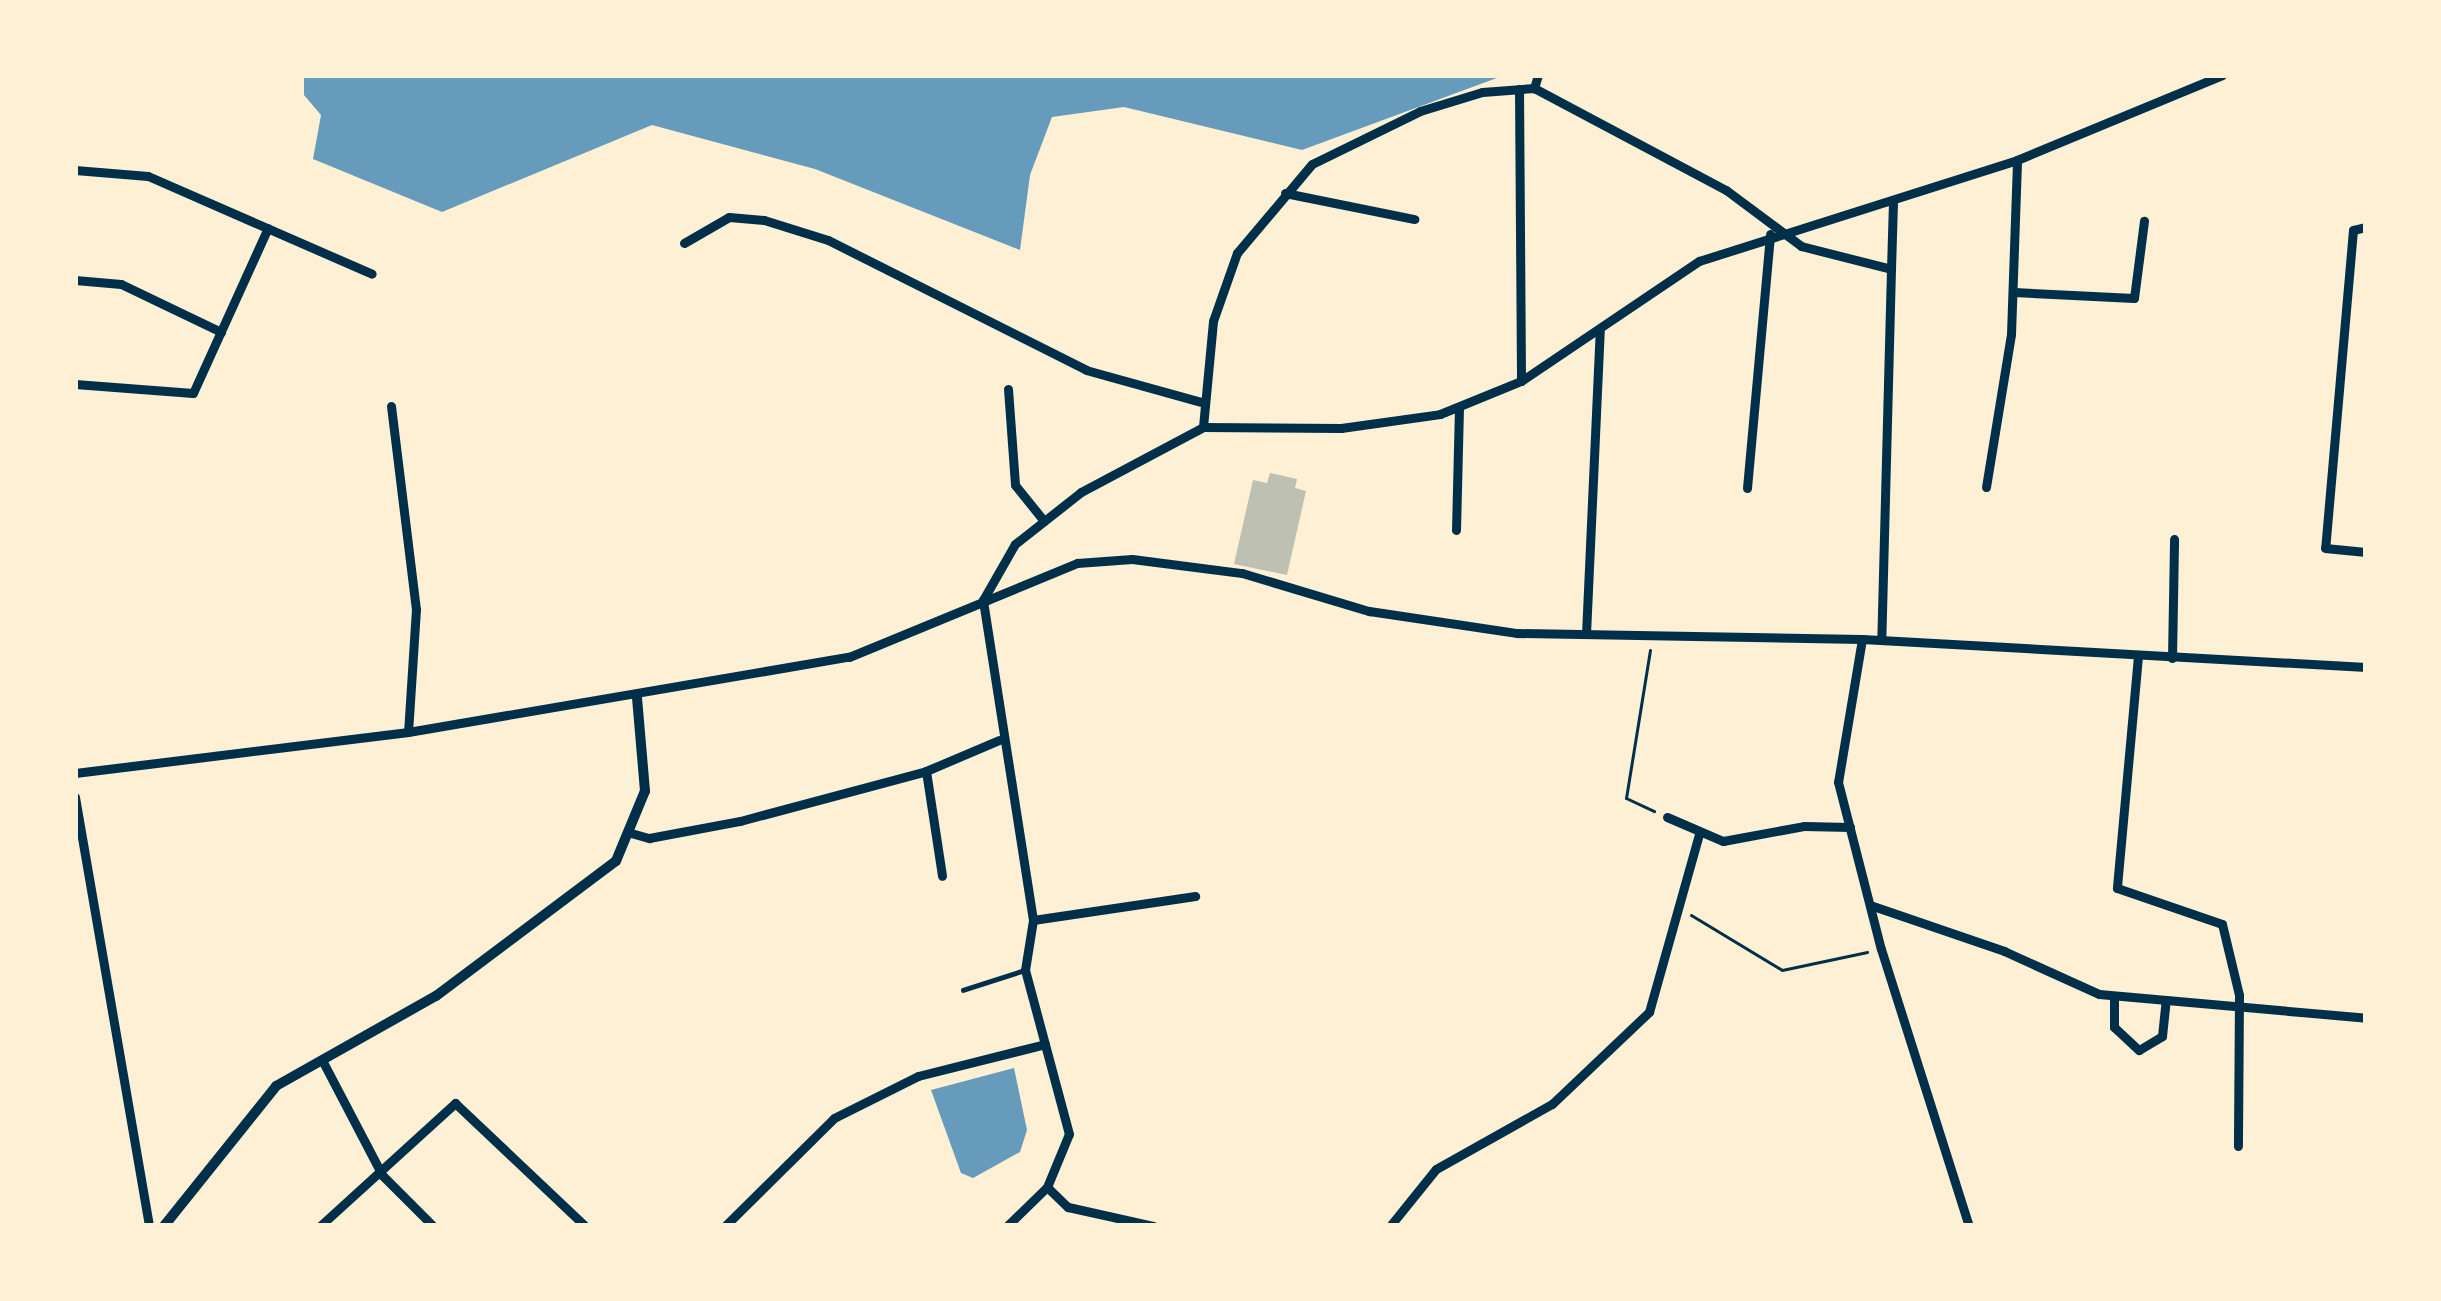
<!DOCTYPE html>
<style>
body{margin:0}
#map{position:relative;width:2441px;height:1301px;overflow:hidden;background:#fdf0d5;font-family:"Fira Sans",sans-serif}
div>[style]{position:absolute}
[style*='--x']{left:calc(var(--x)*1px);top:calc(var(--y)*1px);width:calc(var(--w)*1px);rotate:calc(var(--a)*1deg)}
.water>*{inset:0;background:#669bbc}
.building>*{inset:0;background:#bec0b2}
.path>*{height:3px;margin:-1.5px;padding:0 1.5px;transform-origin:1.5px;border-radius:1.5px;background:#003049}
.service>*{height:4.5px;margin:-2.25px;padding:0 2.25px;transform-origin:2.25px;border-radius:2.25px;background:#003049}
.minor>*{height:9px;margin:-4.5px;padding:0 4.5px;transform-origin:4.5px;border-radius:4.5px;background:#003049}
.tertiary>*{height:10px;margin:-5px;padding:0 5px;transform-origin:5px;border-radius:5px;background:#003049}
span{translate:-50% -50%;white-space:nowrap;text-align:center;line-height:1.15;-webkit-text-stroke:12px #fdf0d5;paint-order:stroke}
.frame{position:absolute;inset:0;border:78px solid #fdf0d5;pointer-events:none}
</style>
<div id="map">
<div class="water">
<div style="clip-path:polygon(304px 75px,1505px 75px,1302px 150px,1124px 107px,1052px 117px,1030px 175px,1020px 250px,815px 169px,652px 125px,442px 212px,313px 159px,321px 115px,304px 95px)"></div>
<div style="clip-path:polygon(1014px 1068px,1027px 1130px,1020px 1152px,973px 1178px,961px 1173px,931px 1090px)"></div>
</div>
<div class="building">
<div style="clip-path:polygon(1270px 473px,1297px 479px,1295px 488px,1306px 491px,1287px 575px,1234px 564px,1253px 480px,1267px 483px)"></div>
</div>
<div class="path">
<div style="--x:1650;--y:650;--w:150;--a:99.2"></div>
<div style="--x:1626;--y:798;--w:31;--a:25"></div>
<div style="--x:1691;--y:915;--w:106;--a:31.1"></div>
<div style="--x:1782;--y:970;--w:87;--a:-12"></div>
</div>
<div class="service">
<div style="--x:963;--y:990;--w:65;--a:-17.9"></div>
</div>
<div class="minor">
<div style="--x:1538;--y:75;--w:14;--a:107"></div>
<div style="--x:1534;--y:88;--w:217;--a:28"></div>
<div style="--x:1726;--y:190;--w:94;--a:36.7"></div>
<div style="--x:1801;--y:246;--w:93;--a:14.3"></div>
<div style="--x:1891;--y:269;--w:371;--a:91.5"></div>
<div style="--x:1519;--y:89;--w:292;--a:89.6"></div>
<div style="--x:75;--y:170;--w:73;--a:4.7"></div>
<div style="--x:148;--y:176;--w:244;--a:23.6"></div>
<div style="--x:1285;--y:193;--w:132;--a:11.4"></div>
<div style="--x:2366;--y:227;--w:13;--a:167"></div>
<div style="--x:2353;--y:230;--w:319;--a:95"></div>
<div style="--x:2325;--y:548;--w:41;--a:5.6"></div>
<div style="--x:684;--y:243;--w:52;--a:-30"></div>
<div style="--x:729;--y:217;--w:35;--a:5"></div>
<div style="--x:764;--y:220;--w:67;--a:17.4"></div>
<div style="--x:828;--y:240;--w:289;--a:26.7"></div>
<div style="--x:1086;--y:370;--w:119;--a:15.5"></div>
<div style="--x:1891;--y:269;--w:69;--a:-88.3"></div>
<div style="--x:75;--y:280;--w:46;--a:5"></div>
<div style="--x:121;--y:284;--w:111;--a:25.6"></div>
<div style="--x:2014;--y:292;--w:120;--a:2.9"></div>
<div style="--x:2134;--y:298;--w:78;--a:-82.6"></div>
<div style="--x:75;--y:384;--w:118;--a:4.4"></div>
<div style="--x:193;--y:393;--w:181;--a:-65.6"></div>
<div style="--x:1008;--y:389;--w:96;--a:85.8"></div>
<div style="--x:1015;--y:485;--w:46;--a:51.1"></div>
<div style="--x:391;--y:406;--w:205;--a:83"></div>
<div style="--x:416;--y:609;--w:123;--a:93.7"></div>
<div style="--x:1203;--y:427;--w:106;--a:-84.6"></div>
<div style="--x:1213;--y:321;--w:72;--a:-70.6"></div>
<div style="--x:1237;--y:253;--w:116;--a:-49.9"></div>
<div style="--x:1312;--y:164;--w:120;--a:-26.1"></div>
<div style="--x:1420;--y:111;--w:65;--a:-17"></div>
<div style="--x:1482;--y:92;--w:52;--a:-4.4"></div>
<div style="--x:1986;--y:487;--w:155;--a:-80.7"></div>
<div style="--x:2011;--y:334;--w:174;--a:-88"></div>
<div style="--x:1747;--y:488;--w:255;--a:-84.8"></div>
<div style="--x:1456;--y:530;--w:123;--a:-88.6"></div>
<div style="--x:1586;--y:634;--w:305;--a:-87.4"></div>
<div style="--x:1862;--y:639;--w:145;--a:99.5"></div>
<div style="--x:1838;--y:782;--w:172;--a:75.6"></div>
<div style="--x:1881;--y:949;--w:291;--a:72.4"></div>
<div style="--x:2138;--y:656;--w:233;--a:95.2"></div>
<div style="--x:2117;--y:888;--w:111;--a:18.9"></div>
<div style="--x:2222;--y:924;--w:73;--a:76.5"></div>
<div style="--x:2239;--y:995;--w:151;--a:90.4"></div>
<div style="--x:2172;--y:658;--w:119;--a:-89"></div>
<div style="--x:926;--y:771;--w:106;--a:81.3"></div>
<div style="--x:75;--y:773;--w:336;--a:-7"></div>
<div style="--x:408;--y:732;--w:447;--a:-9.7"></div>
<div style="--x:849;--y:657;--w:247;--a:-22.4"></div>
<div style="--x:1077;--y:563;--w:55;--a:-4.2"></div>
<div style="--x:1132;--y:559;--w:111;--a:7.3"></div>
<div style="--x:1242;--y:573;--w:133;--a:16.7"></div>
<div style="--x:1369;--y:611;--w:150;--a:8.5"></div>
<div style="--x:1517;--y:633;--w:345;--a:1"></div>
<div style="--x:1862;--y:639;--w:505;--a:3.18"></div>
<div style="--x:75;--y:797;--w:435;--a:80.2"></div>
<div style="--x:1667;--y:817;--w:61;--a:23.2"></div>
<div style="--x:1723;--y:841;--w:82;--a:-10.5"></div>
<div style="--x:1804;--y:826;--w:46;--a:1.2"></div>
<div style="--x:631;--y:833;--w:19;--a:16"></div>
<div style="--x:649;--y:838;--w:93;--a:-10.6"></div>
<div style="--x:740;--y:821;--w:193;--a:-15"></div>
<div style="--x:926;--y:771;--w:79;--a:-23"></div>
<div style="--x:1870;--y:905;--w:142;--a:18.9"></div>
<div style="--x:2004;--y:951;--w:104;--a:24.4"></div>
<div style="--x:2099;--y:994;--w:268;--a:5.1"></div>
<div style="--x:1033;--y:920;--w:164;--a:-8.4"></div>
<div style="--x:2114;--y:996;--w:31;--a:90"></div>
<div style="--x:2114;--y:1027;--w:34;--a:43"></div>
<div style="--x:2139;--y:1050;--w:27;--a:-31"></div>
<div style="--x:2162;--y:1036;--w:36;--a:-84"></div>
<div style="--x:322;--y:1060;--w:130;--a:62.4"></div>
<div style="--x:382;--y:1175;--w:72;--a:45"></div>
<div style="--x:1047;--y:1187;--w:29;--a:44"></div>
<div style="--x:1068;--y:1207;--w:88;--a:12.5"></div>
<div style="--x:320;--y:1226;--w:183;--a:-42.3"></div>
<div style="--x:455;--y:1103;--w:179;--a:43.4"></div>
<div style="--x:725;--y:1226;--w:153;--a:-44.7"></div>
<div style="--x:834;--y:1118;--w:94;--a:-26.6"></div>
<div style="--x:918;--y:1076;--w:131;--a:-14.1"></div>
<div style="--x:1007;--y:1226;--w:56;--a:-44.3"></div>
<div style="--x:1047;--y:1187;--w:57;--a:-67.5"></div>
<div style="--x:1069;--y:1134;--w:170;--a:-105"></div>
<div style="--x:1025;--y:970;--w:51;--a:-80.9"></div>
<div style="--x:1033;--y:920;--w:324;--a:-98.9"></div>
<div style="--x:983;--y:600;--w:64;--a:-60.3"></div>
<div style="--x:1015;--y:544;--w:84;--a:-38.2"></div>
<div style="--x:1081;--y:492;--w:138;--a:-28"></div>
<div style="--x:1203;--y:427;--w:138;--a:0.4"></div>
<div style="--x:1341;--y:428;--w:100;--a:-8"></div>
<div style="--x:1440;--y:414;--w:87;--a:-22.2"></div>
<div style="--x:1521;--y:381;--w:215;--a:-34"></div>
<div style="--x:1699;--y:261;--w:334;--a:-17.6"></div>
<div style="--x:2017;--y:160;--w:222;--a:-22.5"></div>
<div style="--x:1390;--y:1226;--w:73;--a:-51.1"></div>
<div style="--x:1436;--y:1169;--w:133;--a:-29.3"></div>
<div style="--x:1552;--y:1104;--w:134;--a:-43.5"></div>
<div style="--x:1649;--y:1012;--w:185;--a:-74.3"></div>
</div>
<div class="tertiary">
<div style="--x:164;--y:1226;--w:179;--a:-51.3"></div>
<div style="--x:276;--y:1086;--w:184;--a:-29.4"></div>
<div style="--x:436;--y:996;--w:225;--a:-36.9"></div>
<div style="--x:616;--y:861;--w:76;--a:-67.5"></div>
<div style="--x:645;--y:791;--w:94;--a:-94.9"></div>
</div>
<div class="frame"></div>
</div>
